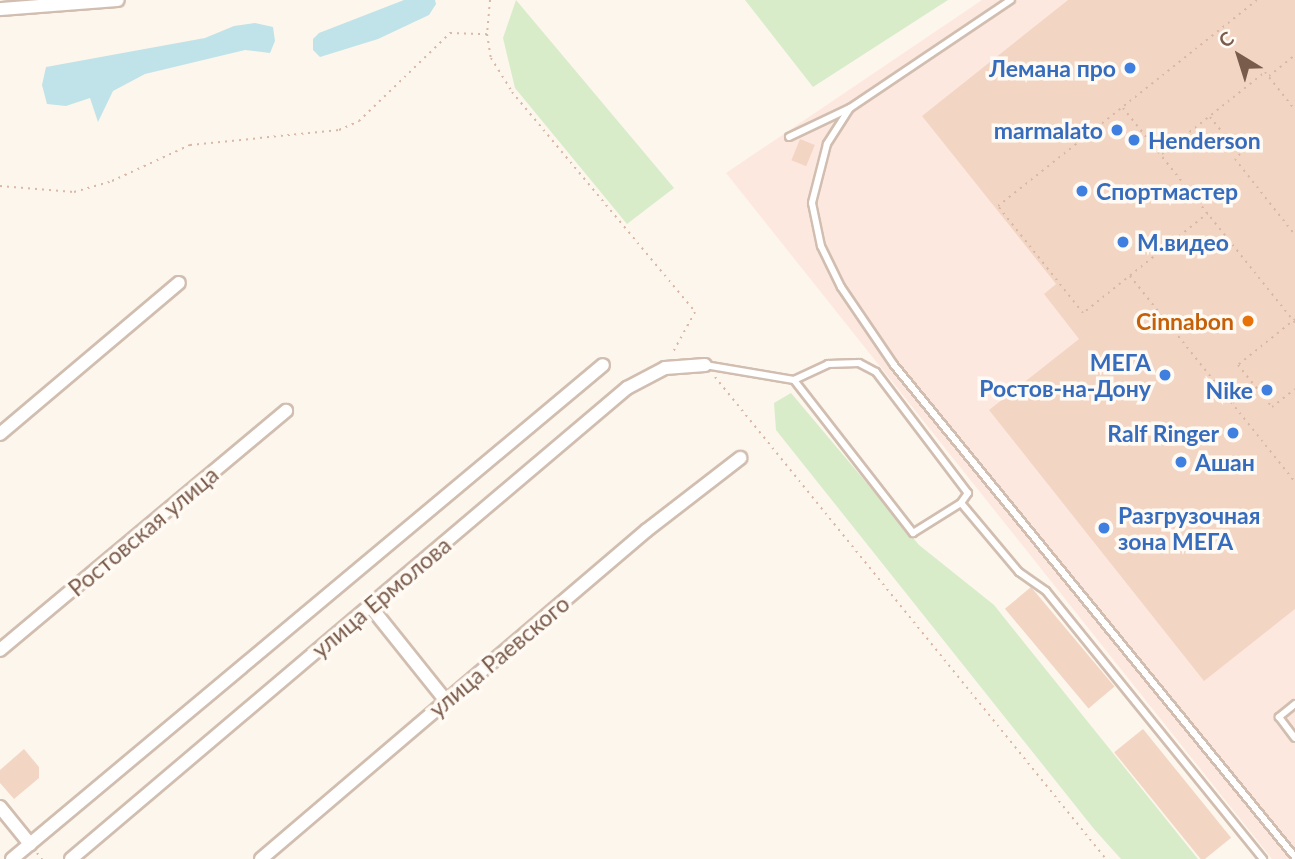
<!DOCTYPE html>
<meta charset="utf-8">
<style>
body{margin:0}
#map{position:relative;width:1295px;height:859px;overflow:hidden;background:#fdf6ec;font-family:Lato,sans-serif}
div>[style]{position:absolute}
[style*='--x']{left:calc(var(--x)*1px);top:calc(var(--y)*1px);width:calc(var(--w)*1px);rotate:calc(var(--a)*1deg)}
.commercial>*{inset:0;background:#fde8e0}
.green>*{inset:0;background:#d8ecc9}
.water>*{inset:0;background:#bfe3e8}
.building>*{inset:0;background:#f3d5c3;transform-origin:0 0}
.path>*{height:2px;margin-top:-1px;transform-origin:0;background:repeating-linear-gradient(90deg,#d9b8a5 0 2px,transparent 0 7px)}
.roads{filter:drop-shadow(2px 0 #d1beb0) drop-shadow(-2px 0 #d1beb0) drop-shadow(0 2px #d1beb0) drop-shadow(0 -2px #d1beb0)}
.service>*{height:6px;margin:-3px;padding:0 3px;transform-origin:3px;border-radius:3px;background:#fff}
.minor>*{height:12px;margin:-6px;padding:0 6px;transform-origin:6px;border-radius:6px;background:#fff}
.dots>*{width:19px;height:19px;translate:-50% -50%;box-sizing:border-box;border:4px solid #fffaf3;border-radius:50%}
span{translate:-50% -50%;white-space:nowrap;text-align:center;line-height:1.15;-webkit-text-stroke:7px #fffaf3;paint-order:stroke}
.shop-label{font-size:23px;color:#366cbe;font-weight:700}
.right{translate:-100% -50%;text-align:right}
.left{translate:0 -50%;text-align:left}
.food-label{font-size:23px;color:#c56008;font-weight:700}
.street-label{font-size:23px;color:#7a5c4d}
.north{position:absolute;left:1204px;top:21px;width:70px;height:70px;-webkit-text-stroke:5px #fffaf3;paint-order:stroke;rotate:322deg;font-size:19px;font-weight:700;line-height:28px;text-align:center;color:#7a5c4d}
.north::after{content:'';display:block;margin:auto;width:24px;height:32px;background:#7a5c4d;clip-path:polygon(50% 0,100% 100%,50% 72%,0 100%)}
</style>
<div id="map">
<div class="commercial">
<div style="clip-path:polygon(982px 0,1295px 0,1295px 859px,1272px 859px,726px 173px)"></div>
</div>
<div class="green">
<div style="clip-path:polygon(516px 0,674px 188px,627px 224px,515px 88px,503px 38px)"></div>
<div style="clip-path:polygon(745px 0,948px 0,813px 87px)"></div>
<div style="clip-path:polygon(791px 393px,919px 545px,994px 605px,1198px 859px,1121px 859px,1094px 829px,776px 430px,774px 403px)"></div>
</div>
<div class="water">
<div style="clip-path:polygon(404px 0,435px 0,436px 4px,429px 15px,378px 39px,320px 57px,313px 50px,313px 39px,319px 33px)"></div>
<div style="clip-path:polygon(255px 23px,273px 27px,275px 41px,270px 53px,245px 50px,145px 74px,113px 91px,98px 122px,90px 98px,66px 106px,47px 104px,42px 85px,46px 67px,205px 38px,234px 26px)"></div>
</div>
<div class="building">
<div style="clip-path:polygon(1068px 0,1295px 0,1295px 609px,1204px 681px,989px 410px,1079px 339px,1044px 294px,1056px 284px,922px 116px)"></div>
<div style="left:800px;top:139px;width:16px;height:23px;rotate:22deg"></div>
<div style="left:1031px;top:587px;width:130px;height:34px;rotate:50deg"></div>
<div style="left:1143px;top:729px;width:140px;height:37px;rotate:51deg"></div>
<div style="clip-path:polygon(24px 749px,39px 767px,39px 778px,14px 799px,0 783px,0 770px)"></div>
</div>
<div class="path">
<div style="--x:490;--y:0;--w:34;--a:95"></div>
<div style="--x:487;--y:34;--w:24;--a:81"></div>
<div style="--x:491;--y:58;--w:40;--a:58"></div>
<div style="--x:512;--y:92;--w:286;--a:50.2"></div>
<div style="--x:695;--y:312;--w:48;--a:118.7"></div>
<div style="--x:1269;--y:76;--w:33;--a:-39"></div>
<div style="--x:1123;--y:108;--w:275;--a:51.3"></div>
<div style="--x:1210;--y:117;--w:48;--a:51"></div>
<div style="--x:1240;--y:154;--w:7;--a:135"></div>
<div style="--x:1235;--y:159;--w:97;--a:51.7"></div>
<div style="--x:1162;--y:154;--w:132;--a:-38.5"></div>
<div style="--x:1265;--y:72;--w:48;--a:51.7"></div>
<div style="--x:0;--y:186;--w:74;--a:4.6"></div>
<div style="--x:74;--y:192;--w:40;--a:-16"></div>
<div style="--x:112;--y:181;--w:86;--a:-24.8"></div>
<div style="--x:190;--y:145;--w:150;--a:-5.7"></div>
<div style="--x:339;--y:130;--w:22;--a:-24"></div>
<div style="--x:359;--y:121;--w:127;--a:-44"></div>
<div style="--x:450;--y:33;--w:37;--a:2"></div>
<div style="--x:1208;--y:213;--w:160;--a:141.3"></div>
<div style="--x:1083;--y:313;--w:137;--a:-128.5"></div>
<div style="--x:998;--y:206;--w:331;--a:-38.5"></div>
<div style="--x:1130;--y:276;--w:264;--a:51.3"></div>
<div style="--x:1295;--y:319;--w:73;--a:141.1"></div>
<div style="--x:1238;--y:365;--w:54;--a:51"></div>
<div style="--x:1272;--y:407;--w:29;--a:-38"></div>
<div style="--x:715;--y:377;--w:621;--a:50.95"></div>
<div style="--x:1233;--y:403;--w:26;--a:-40"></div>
<div style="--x:37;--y:853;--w:8;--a:50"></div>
</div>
<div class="roads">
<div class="service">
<div style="--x:850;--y:108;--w:43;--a:122.6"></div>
<div style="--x:827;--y:144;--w:61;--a:104.3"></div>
<div style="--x:812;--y:203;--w:44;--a:78.2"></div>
<div style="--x:821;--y:246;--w:46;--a:64"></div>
<div style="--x:841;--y:287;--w:94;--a:55.8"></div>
<div style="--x:894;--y:365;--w:635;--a:50.82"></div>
<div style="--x:789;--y:137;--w:68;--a:-25.4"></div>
<div style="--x:850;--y:108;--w:194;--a:-33.9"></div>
<div style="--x:705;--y:365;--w:90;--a:9.6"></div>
<div style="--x:794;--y:380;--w:38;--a:-25"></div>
<div style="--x:828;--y:364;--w:31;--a:-2"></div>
<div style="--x:859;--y:363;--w:19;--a:28"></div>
<div style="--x:876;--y:372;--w:152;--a:52.8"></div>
<div style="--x:968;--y:493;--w:12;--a:125"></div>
<div style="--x:961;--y:503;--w:90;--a:50"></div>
<div style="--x:1019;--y:572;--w:33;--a:35"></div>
<div style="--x:1046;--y:591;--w:345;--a:51"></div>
<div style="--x:794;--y:380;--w:194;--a:52.1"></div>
<div style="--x:913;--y:533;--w:57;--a:-32"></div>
<div style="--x:1295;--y:704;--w:21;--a:141"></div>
<div style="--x:1279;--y:717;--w:26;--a:53"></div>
</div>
<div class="minor">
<div style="--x:0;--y:9;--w:118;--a:-4.4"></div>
<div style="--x:0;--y:434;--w:234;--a:-40.2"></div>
<div style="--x:370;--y:606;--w:122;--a:51.3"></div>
<div style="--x:0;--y:650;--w:373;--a:-39.9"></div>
<div style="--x:0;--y:807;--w:48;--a:51"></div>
<div style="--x:12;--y:859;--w:770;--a:-39.89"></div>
<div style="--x:71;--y:859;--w:729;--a:-40.27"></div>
<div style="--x:627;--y:388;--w:43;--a:-27.8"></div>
<div style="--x:665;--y:368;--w:40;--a:-4.3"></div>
<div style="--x:261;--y:859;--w:507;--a:-40.44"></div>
<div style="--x:647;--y:530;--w:118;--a:-37.7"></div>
</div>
</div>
<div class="dots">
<div style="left:1130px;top:68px;background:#3f7fe0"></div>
<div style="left:1117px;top:130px;background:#3f7fe0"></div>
<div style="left:1134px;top:140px;background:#3f7fe0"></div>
<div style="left:1082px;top:191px;background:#3f7fe0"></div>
<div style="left:1123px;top:242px;background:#3f7fe0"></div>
<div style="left:1248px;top:321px;background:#e8710a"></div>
<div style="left:1165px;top:375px;background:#3f7fe0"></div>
<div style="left:1267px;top:390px;background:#3f7fe0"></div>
<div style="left:1233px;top:433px;background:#3f7fe0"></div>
<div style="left:1181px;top:462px;background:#3f7fe0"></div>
<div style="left:1104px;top:528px;background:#3f7fe0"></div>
</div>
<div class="shop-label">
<span class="right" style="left:1116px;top:68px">Лемана про</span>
<span class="right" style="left:1103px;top:130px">marmalato</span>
<span class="left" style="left:1148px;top:140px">Henderson</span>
<span class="left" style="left:1096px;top:191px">Спортмастер</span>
<span class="left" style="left:1137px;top:242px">М.видео</span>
<span class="right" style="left:1151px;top:375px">МЕГА<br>Ростов-на-Дону</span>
<span class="right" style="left:1253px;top:390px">Nike</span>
<span class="right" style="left:1219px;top:433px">Ralf Ringer</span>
<span class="left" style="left:1195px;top:462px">Ашан</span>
<span class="left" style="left:1118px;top:528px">Разгрузочная<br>зона МЕГА</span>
</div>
<div class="food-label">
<span class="right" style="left:1234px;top:321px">Cinnabon</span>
</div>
<div class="street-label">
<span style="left:143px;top:531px;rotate:-40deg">Ростовская улица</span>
<span style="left:381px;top:597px;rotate:-40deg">улица Ермолова</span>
<span style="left:499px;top:656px;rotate:-40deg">улица Раевского</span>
</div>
<div class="north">С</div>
</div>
